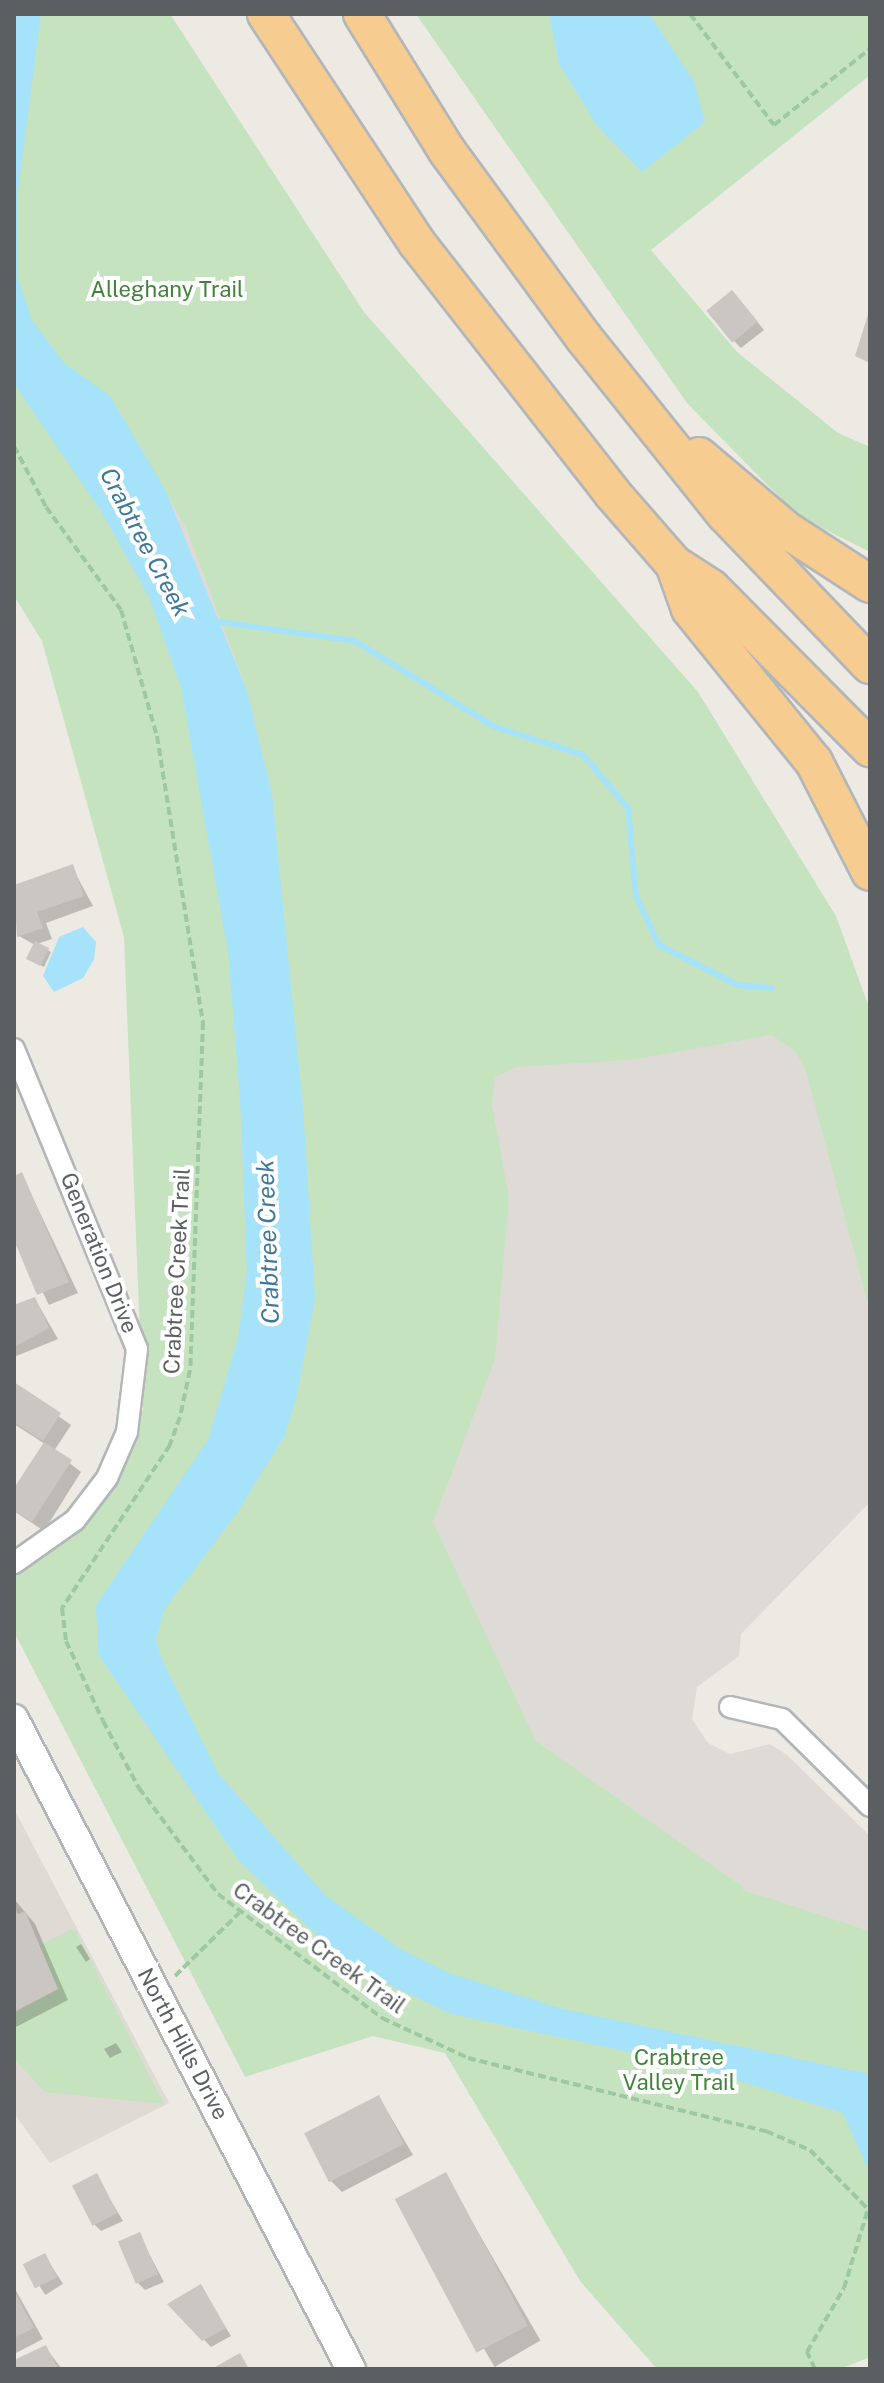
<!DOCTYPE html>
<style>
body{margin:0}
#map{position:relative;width:884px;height:2383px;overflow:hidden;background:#ede9e3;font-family:"Public Sans",sans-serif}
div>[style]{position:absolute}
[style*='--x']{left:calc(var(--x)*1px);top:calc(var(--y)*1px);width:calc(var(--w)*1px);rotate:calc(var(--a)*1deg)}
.industrial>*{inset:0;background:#dedbd7}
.education>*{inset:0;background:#dfdad4}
.green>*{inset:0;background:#c6e3c0}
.water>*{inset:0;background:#a6e2f9}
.shadow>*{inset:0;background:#0003;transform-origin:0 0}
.stream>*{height:6px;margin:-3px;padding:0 3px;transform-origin:3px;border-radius:3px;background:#a6e2f9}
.building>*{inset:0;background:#cac6c2;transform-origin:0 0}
.path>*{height:4px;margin-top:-2px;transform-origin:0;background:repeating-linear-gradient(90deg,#9dc8a2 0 8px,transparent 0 12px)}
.roads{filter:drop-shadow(2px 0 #b3b6b9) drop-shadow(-2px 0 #b3b6b9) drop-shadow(0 2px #b3b6b9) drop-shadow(0 -2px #b3b6b9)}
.minor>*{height:20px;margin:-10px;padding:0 10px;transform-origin:10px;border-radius:10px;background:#fff}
.secondary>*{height:28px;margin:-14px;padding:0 14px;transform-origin:14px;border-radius:14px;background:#fff}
.motorway>*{height:36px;margin:-18px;padding:0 18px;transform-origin:18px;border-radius:18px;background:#f6cc90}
span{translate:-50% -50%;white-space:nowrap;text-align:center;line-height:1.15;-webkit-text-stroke:8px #fff;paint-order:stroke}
.park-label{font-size:22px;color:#42823a}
.street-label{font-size:22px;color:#5b5f62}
.water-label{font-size:24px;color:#3f7899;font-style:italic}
.frame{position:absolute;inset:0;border:16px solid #5b5f62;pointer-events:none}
</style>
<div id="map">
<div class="industrial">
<div style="clip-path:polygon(386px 338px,712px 750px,870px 1252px,870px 1502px,741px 1634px,739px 1656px,697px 1687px,692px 1719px,708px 1743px,730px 1754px,770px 1744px,787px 1755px,870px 1836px,870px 1931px,634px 1859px,426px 1648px,396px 897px,246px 865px,115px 484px)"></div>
</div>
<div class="education">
<div style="clip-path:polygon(14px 1809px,169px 2103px,50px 2163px,14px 2113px)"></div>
</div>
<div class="green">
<div style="clip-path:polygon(evenodd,14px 14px,170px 14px,364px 312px,698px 692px,836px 916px,870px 1010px,870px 1312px,806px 1071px,795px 1051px,771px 1035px,631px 1060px,515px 1067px,495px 1078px,492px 1105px,509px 1197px,495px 1360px,433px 1522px,536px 1741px,746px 1889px,740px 1889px,870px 1931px,870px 2357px,840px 2369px,657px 2369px,580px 2281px,445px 2053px,373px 2036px,245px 2077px,14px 1632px,14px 1569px,102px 1482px,143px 1410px,124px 937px,42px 641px,14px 596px,14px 14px,151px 466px,187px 530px,247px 691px,272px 794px,280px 872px,248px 865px,156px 556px,108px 487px,151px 466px)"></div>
<div style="clip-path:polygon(416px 14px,870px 14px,870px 75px,651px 250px,737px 352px,838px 433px,870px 447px,870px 552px,798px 516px,687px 403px)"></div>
<div style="clip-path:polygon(74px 1928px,164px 2104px,45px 2092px,14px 2059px,14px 2014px,59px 1989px,38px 1946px)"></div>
</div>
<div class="water">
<div style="clip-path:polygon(14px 14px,41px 14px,17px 199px,18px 279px,32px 320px,64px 363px,110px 396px,165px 489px,247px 691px,272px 794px,303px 1108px,315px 1298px,296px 1400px,284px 1437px,237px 1513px,164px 1610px,156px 1640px,161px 1657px,218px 1773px,325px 1895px,400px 1949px,449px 1973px,563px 2009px,870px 2074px,870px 2174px,843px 2113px,681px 2063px,451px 2014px,349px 1965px,239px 1861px,98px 1654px,96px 1605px,208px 1440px,238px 1338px,247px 1272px,240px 1098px,228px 952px,181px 688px,149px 597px,101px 511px,14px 384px)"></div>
<div style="clip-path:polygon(549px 14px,649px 14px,694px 81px,705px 122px,642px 172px,598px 127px,559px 64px)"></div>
<div style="clip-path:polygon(83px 927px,96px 942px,94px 959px,83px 978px,54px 992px,43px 976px,59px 937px)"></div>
</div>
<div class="shadow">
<div style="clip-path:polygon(739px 299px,764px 330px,741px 348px,734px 341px)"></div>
<div style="clip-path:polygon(72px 867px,93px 906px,46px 923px,52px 939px,37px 944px,51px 952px,44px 967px,29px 959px,35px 945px,19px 936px,14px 887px)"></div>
<div style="clip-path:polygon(22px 1175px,78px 1293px,49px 1305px,14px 1234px,14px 1178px)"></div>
<div style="clip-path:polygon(35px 1299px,58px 1339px,14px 1357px,14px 1308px)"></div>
<div style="clip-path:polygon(14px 1385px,71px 1425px,54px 1451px,81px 1472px,44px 1531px,14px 1511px,14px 1492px,45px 1444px,14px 1424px)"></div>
<div style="clip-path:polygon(14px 1899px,35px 1924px,68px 2000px,14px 2028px)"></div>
<div style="clip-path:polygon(81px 1944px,90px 1959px,86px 1962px,76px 1947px)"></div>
<div style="clip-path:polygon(116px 2043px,122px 2052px,110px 2058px,104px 2049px)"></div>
<div style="clip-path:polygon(379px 2097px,413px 2155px,342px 2192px,331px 2181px)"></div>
<div style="left:445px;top:2175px;width:191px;height:53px;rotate:60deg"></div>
<div style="clip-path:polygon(96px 2176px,123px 2221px,101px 2231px,94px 2224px)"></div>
<div style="clip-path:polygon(139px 2235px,164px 2282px,145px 2290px,138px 2283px)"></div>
<div style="left:45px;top:2256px;width:33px;height:21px;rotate:57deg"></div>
<div style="clip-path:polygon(14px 2287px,43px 2339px,16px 2353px,14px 2351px)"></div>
<div style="clip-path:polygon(201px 2287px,231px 2336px,211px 2347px,170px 2304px)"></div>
<div style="clip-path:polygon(45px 2347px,62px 2369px,18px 2369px,14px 2362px)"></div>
</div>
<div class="stream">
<div style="--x:213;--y:621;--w:143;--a:8"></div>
<div style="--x:355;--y:641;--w:162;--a:31.6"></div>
<div style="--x:493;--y:726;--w:95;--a:17.9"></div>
<div style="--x:583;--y:755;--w:70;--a:49.7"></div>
<div style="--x:628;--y:808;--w:88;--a:84.8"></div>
<div style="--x:636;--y:896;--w:54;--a:64.9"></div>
<div style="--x:659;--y:945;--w:89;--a:26.9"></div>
<div style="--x:738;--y:985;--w:34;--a:5"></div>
</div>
<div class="building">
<div style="left:732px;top:290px;width:41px;height:33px;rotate:51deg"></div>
<div style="clip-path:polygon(870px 308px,870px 363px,855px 356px)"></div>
<div style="clip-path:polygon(73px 864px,84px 896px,37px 912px,43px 928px,17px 937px,14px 885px)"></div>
<div style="left:35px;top:941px;width:16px;height:20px;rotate:27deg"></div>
<div style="clip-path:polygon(22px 1172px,69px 1282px,37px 1295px,14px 1240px,14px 1176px)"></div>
<div style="clip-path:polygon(35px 1297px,49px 1328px,14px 1347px,14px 1305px)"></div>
<div style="clip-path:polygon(14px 1382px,61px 1413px,43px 1441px,14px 1422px)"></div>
<div style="clip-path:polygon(44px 1442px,72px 1460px,32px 1522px,14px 1510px,14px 1488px)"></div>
<div style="clip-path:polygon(14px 1906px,18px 1914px,25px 1911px,58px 1989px,14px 2012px)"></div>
<div style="left:379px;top:2095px;width:55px;height:84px;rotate:63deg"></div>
<div style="left:446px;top:2172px;width:174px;height:58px;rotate:62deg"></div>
<div style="left:97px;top:2173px;width:45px;height:28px;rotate:63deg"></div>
<div style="left:140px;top:2232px;width:46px;height:24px;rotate:67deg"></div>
<div style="left:45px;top:2253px;width:27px;height:25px;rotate:63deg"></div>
<div style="clip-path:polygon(201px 2284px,226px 2328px,202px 2341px,167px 2304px)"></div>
<div style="clip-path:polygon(14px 2291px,34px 2328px,14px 2338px)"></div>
<div style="clip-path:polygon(46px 2345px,58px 2369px,15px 2369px,14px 2360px)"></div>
<div style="clip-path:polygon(240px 2353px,249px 2369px,216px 2369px,215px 2367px)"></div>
</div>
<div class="path">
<div style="--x:690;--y:14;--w:139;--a:52.9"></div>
<div style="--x:774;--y:125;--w:122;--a:-38.4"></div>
<div style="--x:14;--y:446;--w:69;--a:62.3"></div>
<div style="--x:46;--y:507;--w:127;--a:53.9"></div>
<div style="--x:121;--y:610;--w:131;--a:74.1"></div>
<div style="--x:157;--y:736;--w:290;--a:80.9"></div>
<div style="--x:203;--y:1022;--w:348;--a:92.1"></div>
<div style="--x:190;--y:1370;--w:48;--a:102"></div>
<div style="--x:180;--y:1417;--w:30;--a:110"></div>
<div style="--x:170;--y:1445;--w:196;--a:123.5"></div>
<div style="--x:62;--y:1608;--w:33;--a:83"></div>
<div style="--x:66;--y:1641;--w:88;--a:65.2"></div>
<div style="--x:103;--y:1721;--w:76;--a:61.8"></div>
<div style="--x:139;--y:1788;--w:132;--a:53.3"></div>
<div style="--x:218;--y:1894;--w:206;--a:37.1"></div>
<div style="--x:382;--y:2018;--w:95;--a:24.9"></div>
<div style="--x:468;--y:2058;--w:307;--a:13.8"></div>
<div style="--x:766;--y:2131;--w:48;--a:23.4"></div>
<div style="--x:810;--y:2150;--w:86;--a:45.5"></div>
<div style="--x:175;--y:1976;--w:90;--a:-44.5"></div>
<div style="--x:815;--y:2369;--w:19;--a:-115"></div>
<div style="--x:807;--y:2352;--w:74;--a:-60"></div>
<div style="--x:844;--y:2288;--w:83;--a:-73.1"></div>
</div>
<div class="roads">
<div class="minor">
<div style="--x:14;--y:1049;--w:324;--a:67.7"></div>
<div style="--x:137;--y:1349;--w:84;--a:96.9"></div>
<div style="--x:127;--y:1432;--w:50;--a:113.5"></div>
<div style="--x:107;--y:1478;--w:53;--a:127.3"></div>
<div style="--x:75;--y:1520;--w:75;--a:144.8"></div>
<div style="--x:730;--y:1707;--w:53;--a:13"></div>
<div style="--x:782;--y:1719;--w:124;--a:44.7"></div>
</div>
<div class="secondary">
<div style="--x:14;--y:1719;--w:732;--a:62.59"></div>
</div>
<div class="motorway">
<div style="--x:266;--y:14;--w:274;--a:56.6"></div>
<div style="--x:417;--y:243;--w:317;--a:52"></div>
<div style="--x:612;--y:493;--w:94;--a:48.9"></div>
<div style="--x:674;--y:564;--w:44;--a:33"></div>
<div style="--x:711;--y:588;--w:226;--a:45.2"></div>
<div style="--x:362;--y:14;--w:161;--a:58.2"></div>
<div style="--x:447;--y:151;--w:232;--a:53.8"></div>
<div style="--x:584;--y:338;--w:227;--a:51.3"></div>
<div style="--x:726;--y:515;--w:208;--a:46.2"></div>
<div style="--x:699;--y:456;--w:113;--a:40.3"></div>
<div style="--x:785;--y:529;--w:101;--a:32.9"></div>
<div style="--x:674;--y:564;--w:48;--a:70.4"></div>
<div style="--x:690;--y:609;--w:197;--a:51"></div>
<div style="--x:814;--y:762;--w:123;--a:63"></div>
</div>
</div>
<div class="park-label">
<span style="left:167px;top:290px">Alleghany Trail</span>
<span style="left:679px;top:2070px">Crabtree<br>Valley Trail</span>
</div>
<div class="street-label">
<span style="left:99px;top:1253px;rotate:68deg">Generation Drive</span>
<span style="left:177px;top:1271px;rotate:-87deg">Crabtree Creek Trail</span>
<span style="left:319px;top:1948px;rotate:36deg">Crabtree Creek Trail</span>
<span style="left:183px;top:2044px;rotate:62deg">North Hills Drive</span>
</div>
<div class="water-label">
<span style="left:145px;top:542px;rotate:62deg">Crabtree Creek</span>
<span style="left:268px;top:1242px;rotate:-92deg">Crabtree Creek</span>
</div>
<div class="frame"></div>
</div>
